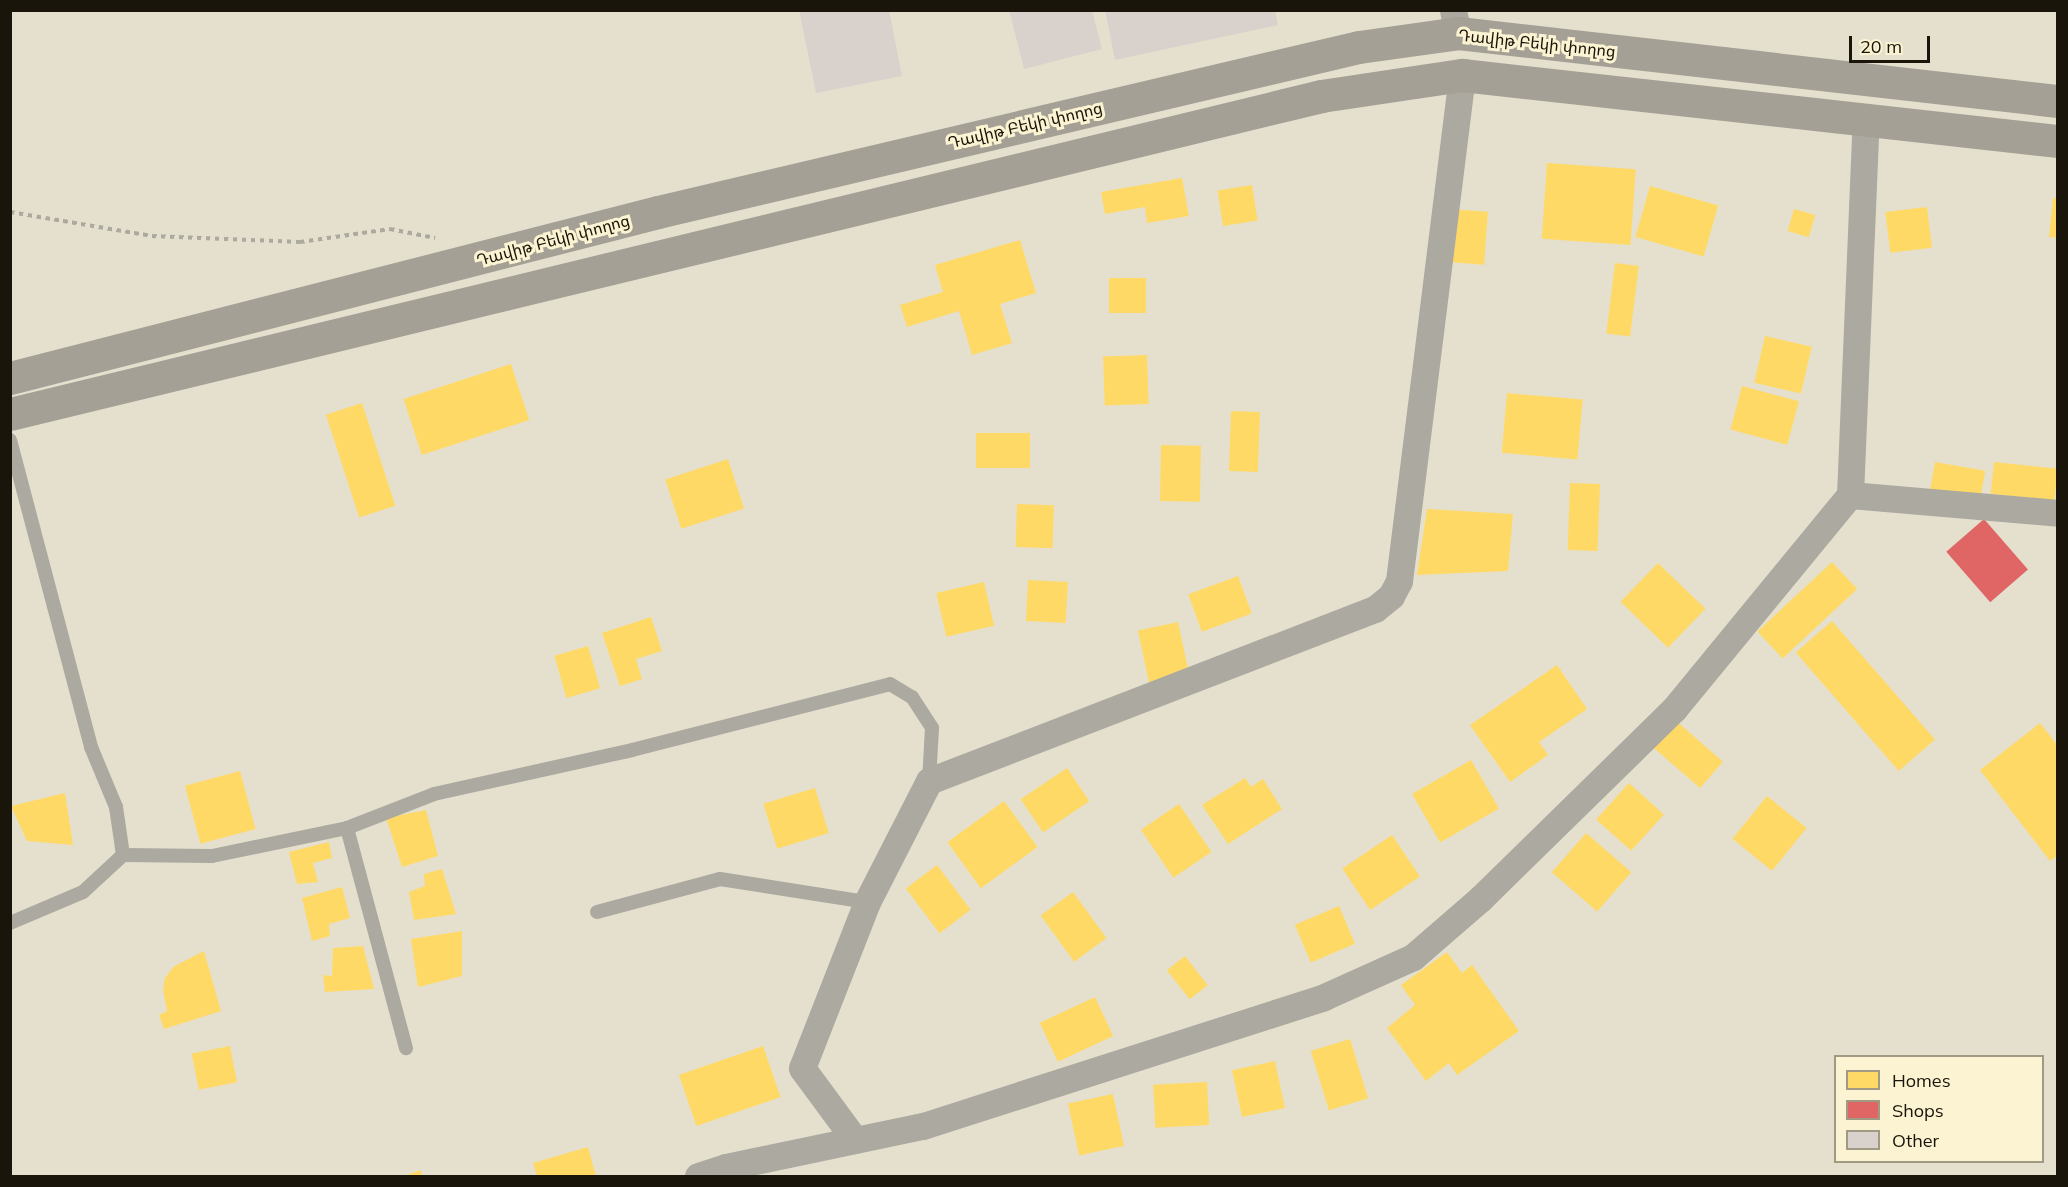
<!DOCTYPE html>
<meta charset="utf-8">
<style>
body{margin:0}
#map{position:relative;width:2068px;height:1187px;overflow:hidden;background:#e5e0ce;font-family:Mulish,"Noto Sans Armenian",sans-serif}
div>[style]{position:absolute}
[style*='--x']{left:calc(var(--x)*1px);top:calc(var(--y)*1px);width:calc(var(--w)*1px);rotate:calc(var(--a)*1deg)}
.homes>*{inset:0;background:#ffd966;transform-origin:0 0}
.shops>*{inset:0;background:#e06666;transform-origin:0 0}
.building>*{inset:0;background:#d9d1cc}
.path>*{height:4px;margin-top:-2px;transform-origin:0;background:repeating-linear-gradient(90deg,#aca99e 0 4.5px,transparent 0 9px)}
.lane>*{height:14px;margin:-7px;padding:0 7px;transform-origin:7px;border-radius:7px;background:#aba9a0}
.street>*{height:27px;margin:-13.5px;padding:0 13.5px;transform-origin:13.5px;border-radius:13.5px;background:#aba9a0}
.primary>*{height:33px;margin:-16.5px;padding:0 16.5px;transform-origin:16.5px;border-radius:16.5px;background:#a4a095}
span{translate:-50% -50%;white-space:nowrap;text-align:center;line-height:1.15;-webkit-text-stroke:6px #fcf3d2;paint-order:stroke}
.street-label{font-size:16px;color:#19150a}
.frame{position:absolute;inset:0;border:12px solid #19150a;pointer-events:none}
.legend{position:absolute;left:1834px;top:1055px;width:210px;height:108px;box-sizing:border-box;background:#fcf3d2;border:2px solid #a19a82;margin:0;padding:8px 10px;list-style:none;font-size:18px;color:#19150a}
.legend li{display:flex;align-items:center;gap:12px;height:30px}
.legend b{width:30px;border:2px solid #a19a82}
.scale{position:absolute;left:1849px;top:36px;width:81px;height:27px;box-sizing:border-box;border:3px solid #19150a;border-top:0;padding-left:8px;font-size:18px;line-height:21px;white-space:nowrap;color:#19150a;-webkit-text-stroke:4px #fcf3d2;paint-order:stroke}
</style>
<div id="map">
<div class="homes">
<div style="left:1547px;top:163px;width:89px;height:76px;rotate:4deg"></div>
<div style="clip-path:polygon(1182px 178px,1189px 216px,1147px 223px,1145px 207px,1105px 214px,1101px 192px)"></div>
<div style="left:1252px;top:185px;width:36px;height:35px;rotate:81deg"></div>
<div style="left:1650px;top:186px;width:71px;height:53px;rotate:16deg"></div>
<div style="clip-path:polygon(2053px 198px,2058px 198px,2058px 238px,2049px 237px)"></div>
<div style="left:1927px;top:207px;width:41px;height:42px;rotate:83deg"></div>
<div style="left:1448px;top:209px;width:40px;height:53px;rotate:4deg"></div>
<div style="left:1794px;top:209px;width:22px;height:23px;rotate:16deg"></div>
<div style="clip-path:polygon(1020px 240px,1036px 293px,1000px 304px,1012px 343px,972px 355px,959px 311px,907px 327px,900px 305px,943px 292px,935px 265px)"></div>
<div style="left:1615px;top:263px;width:24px;height:71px;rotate:7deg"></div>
<div style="left:1146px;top:278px;width:35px;height:37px;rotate:90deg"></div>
<div style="left:1765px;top:336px;width:48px;height:48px;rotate:13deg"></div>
<div style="left:1147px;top:355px;width:49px;height:44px;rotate:88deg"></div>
<div style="left:511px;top:364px;width:59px;height:113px;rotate:72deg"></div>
<div style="left:1742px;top:386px;width:59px;height:45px;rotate:15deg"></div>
<div style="left:1507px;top:393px;width:76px;height:60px;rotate:5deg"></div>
<div style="left:362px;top:403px;width:108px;height:38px;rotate:72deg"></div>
<div style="left:1231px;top:411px;width:29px;height:60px;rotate:2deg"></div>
<div style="left:976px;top:433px;width:54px;height:35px"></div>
<div style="left:1161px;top:445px;width:40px;height:56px;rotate:1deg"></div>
<div style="left:728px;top:459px;width:52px;height:66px;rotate:72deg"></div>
<div style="left:1935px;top:462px;width:51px;height:29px;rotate:10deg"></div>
<div style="left:1994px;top:462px;width:64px;height:32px;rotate:6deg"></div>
<div style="left:1570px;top:483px;width:30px;height:67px;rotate:2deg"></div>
<div style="left:1017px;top:504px;width:37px;height:43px;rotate:2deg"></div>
<div style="clip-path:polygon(1427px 509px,1513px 514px,1508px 571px,1417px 575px)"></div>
<div style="left:1832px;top:562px;width:37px;height:102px;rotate:47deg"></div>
<div style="left:1658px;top:563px;width:66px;height:54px;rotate:44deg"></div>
<div style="left:1238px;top:576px;width:40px;height:53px;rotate:70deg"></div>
<div style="left:1028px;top:580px;width:40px;height:41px;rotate:3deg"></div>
<div style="left:984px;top:582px;width:45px;height:49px;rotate:77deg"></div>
<div style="clip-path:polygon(651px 617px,662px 651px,636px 659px,642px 679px,620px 686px,602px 633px)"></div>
<div style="left:1832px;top:621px;width:157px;height:48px;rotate:49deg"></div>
<div style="left:1178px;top:622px;width:56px;height:41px;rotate:78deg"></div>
<div style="left:588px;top:646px;width:44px;height:35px;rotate:74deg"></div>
<div style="clip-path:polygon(1557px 665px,1587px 709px,1539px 742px,1548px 755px,1510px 782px,1470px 725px)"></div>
<div style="left:1674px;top:719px;width:65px;height:35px;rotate:41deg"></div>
<div style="clip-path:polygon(2040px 723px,2058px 746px,2058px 855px,2050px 861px,1980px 770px)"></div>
<div style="left:1471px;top:760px;width:56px;height:68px;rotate:60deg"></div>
<div style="left:1067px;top:768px;width:40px;height:56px;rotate:56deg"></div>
<div style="left:240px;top:771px;width:60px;height:57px;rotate:75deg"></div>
<div style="clip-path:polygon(1245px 778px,1251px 787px,1263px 779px,1282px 809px,1228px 844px,1202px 805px)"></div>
<div style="left:1629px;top:783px;width:47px;height:49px;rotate:42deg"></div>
<div style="left:815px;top:788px;width:47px;height:54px;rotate:73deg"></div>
<div style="clip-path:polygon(65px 793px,73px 845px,27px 841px,11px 806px)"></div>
<div style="left:1767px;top:796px;width:51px;height:55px;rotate:39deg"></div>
<div style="left:1004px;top:801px;width:57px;height:70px;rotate:54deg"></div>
<div style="left:1179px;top:804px;width:58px;height:46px;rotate:56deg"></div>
<div style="clip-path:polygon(426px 810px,438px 856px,402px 867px,386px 818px)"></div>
<div style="left:1586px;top:833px;width:60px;height:52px;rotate:41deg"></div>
<div style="left:1392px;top:835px;width:50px;height:60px;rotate:56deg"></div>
<div style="clip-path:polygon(329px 842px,332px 858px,313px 863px,318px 882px,297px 884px,289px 852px)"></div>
<div style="left:937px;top:865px;width:56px;height:39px;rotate:53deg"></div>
<div style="clip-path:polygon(442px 869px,456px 914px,414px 920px,409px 892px,425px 886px,424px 874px)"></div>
<div style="clip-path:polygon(342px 887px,350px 918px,329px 924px,330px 936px,312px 941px,302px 898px)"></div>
<div style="left:1073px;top:892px;width:57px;height:40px;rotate:54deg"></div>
<div style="left:1339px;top:906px;width:41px;height:48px;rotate:67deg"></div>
<div style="clip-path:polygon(462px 931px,462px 976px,418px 987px,411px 939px)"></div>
<div style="clip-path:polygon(363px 946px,374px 989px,325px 992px,323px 975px,332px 976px,333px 948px)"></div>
<div style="clip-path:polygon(204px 951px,221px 1011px,164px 1029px,159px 1015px,167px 1011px,163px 990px,165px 978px,173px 967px)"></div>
<div style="clip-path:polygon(1447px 952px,1462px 973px,1472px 965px,1519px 1031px,1457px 1075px,1449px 1063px,1426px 1081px,1387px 1028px,1415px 1005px,1401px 985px)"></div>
<div style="left:1185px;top:956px;width:37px;height:23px;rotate:52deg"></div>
<div style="left:1095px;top:997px;width:43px;height:61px;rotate:65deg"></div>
<div style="left:1350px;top:1039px;width:62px;height:41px;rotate:73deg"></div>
<div style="left:230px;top:1046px;width:37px;height:39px;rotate:79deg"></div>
<div style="left:763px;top:1046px;width:54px;height:89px;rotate:71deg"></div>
<div style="left:1275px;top:1061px;width:48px;height:44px;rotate:78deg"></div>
<div style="left:1207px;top:1082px;width:43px;height:54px;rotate:87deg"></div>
<div style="left:1113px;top:1094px;width:53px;height:46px;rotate:78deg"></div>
<div style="clip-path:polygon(588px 1147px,596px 1176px,537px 1176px,533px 1163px)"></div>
<div style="clip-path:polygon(420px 1170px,423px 1176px,405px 1176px)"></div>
</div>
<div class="shops">
<div style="left:1984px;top:519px;width:67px;height:50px;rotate:49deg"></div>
</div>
<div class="building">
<div style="clip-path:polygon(799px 10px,889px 10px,902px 76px,816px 93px)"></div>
<div style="clip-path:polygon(1009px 10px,1092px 10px,1102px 49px,1024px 69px)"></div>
<div style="clip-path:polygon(1105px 10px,1275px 10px,1278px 25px,1115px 60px)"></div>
</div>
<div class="path">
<div style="--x:10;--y:212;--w:144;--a:9.6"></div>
<div style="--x:152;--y:236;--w:148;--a:2.3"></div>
<div style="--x:300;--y:242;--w:91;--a:-8.2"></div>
<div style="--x:390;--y:229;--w:46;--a:11.3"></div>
</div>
<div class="lane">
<div style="--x:10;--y:440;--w:318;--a:75.2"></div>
<div style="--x:91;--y:747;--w:65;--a:67.4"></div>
<div style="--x:116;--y:807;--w:49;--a:81.7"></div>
<div style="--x:123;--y:855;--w:54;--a:137.2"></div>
<div style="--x:83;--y:892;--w:79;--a:157"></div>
<div style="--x:347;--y:828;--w:93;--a:-21.3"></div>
<div style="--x:434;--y:794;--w:203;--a:-12.5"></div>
<div style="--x:632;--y:750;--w:266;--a:-14.3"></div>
<div style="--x:890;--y:684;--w:26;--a:31"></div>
<div style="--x:912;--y:697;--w:37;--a:57"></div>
<div style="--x:932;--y:728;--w:53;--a:93.2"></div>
<div style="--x:123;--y:855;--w:89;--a:0.6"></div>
<div style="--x:212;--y:856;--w:138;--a:-11.7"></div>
<div style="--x:347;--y:828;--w:228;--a:75"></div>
<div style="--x:597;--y:912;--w:127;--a:-15"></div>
<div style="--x:720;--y:879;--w:149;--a:8.9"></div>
</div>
<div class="street">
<div style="--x:1453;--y:10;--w:24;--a:78"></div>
<div style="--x:1850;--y:495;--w:209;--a:4.9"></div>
<div style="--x:855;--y:1140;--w:89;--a:-126.4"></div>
<div style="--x:802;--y:1068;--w:178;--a:-68.6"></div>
<div style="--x:867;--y:902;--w:136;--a:-62.9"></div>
<div style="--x:929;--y:781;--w:478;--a:-21.1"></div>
<div style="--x:1375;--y:609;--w:21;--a:-39"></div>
<div style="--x:1391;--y:596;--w:17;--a:-62"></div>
<div style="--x:1399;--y:581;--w:510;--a:-82.9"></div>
<div style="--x:698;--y:1176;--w:29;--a:-18"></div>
<div style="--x:726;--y:1167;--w:201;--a:-11.8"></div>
<div style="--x:923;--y:1126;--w:421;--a:-17.8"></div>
<div style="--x:1324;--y:997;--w:98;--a:-24.2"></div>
<div style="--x:1413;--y:957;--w:89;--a:-40.9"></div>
<div style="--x:1480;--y:899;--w:272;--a:-44.4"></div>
<div style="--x:1674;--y:709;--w:277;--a:-50.6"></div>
<div style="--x:1850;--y:495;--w:376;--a:-87.6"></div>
</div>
<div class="primary">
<div style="--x:10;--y:378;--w:669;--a:-14.37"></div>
<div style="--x:658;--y:212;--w:720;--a:-13.25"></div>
<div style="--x:1359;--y:47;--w:100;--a:-8"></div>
<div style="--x:1458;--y:33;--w:604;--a:6.47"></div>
<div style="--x:10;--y:414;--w:1349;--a:-13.63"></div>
<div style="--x:1321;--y:96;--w:143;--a:-8.5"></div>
<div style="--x:1462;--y:75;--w:600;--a:6.32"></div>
</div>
<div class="street-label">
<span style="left:1537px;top:43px;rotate:6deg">Դավիթ Բեկի փողոց</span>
<span style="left:1025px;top:125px;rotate:-13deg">Դավիթ Բեկի փողոց</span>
<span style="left:553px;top:240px;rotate:-15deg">Դավիթ Բեկի փողոց</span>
</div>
<div class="frame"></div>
<ul class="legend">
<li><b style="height:16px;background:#ffd966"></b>Homes</li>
<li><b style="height:16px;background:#e06666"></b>Shops</li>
<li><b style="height:16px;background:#d9d1cc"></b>Other</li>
</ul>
<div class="scale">20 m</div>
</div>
